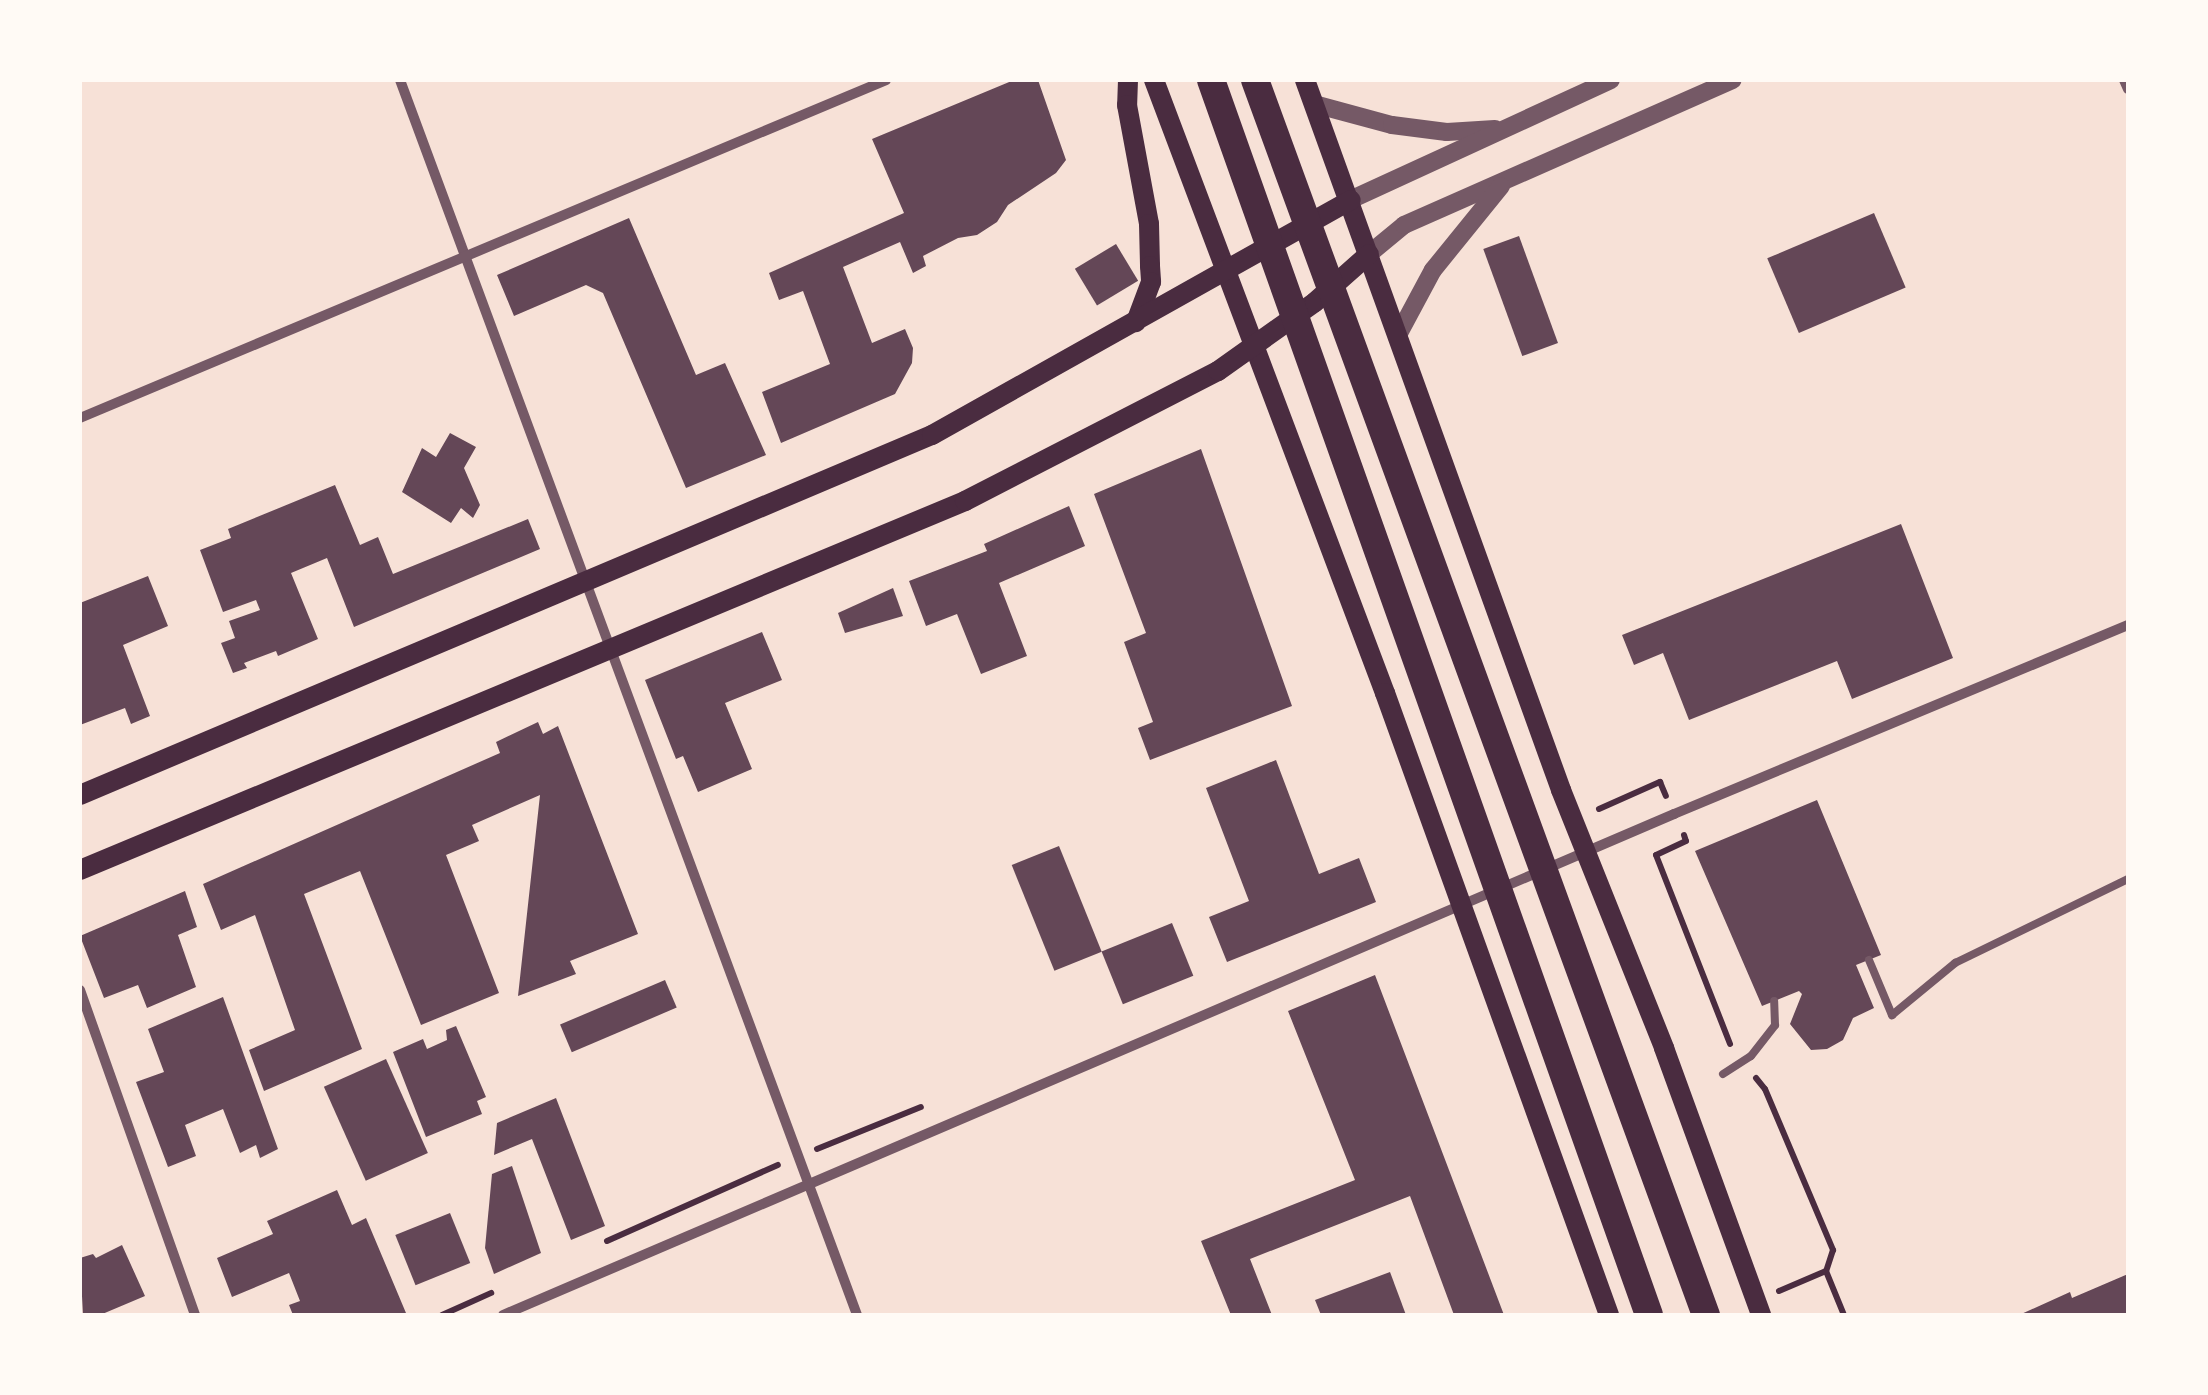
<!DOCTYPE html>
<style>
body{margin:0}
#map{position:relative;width:2208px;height:1395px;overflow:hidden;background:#f7e1d7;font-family:"Varela Round",sans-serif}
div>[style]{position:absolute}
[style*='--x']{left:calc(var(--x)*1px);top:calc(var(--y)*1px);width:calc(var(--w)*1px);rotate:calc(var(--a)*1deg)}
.building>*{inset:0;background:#644757;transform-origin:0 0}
.path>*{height:6px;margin:-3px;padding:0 3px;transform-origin:3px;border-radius:3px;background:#4a2c40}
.service>*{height:8px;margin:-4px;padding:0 4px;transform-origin:4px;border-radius:4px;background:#755966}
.minor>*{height:10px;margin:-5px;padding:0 5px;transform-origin:5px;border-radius:5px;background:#755966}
.tertiary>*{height:18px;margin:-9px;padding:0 9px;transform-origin:9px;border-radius:9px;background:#755966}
.secondary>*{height:20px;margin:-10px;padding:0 10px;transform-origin:10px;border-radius:10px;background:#4a2c40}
.trunk>*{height:28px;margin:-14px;padding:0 14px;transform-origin:14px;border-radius:14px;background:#4a2c40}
span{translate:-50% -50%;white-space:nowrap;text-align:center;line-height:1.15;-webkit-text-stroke:10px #fffaf5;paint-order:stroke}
.frame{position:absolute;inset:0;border:82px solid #fffaf5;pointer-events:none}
</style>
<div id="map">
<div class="building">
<div style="clip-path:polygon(1014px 80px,1038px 80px,1066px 160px,1056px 173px,1008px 205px,997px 222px,977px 235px,958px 238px,923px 256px,926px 266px,913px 273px,900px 242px,843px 267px,872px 343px,905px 329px,913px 348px,912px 363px,895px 394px,781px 443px,762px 392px,830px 364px,803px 291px,779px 300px,769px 273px,904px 213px,872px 139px)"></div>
<div style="left:1874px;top:213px;width:81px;height:116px;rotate:67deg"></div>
<div style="clip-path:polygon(629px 218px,696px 375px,725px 363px,766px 455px,686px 488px,603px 293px,586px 285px,514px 316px,497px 275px)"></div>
<div style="left:1519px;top:236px;width:114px;height:38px;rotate:70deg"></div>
<div style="left:1116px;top:244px;width:43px;height:48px;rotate:59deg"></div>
<div style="clip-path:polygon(450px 433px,476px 447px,464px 468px,480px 505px,473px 518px,461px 508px,451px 523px,402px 492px,422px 448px,436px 457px)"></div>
<div style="clip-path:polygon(1201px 449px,1292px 706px,1150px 760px,1138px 728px,1153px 722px,1124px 642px,1146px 633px,1094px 494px)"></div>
<div style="clip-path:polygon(335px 485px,360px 545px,378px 537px,393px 574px,528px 519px,540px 549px,354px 627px,327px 558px,291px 573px,318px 639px,278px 656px,276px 651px,244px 663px,247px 668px,233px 673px,221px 643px,235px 638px,229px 621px,260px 610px,256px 600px,223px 612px,200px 550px,231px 538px,228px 529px)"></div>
<div style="clip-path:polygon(1069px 506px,1085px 546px,999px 583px,1027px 656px,981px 674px,957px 614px,926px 626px,909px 581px,987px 551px,984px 544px)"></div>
<div style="clip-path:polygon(1901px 524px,1953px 658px,1852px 699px,1837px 661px,1689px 720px,1663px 653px,1634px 665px,1622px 635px)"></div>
<div style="clip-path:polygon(148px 576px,168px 626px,123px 645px,150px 716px,131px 724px,125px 708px,80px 725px,80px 603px)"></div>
<div style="clip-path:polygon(893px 588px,903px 616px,845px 633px,838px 613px)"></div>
<div style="clip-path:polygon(762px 632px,782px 680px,725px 703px,752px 769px,698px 792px,683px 756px,676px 759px,645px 680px)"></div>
<div style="clip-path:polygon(538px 722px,543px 734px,558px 726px,638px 934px,570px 961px,576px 974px,518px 996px,540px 795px,472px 825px,479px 841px,446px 855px,499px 993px,421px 1025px,360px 871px,304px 894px,362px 1049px,264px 1091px,249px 1050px,295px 1030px,255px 915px,221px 930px,203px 884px,500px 753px,496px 742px)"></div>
<div style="clip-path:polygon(1276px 760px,1319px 874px,1359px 858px,1376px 902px,1227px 962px,1209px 917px,1249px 901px,1206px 788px)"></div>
<div style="clip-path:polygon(1817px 800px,1881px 955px,1856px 965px,1874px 1008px,1853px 1018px,1843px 1040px,1827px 1049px,1811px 1050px,1790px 1024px,1802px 994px,1799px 991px,1762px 1006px,1695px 851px)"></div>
<div style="left:1059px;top:846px;width:114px;height:51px;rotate:68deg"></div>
<div style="clip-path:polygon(185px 891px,197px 927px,178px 935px,196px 987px,147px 1008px,138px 985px,104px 998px,80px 936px)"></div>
<div style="left:1172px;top:923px;width:57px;height:76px;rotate:68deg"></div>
<div style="clip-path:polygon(1375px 975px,1504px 1315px,1454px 1315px,1410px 1196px,1250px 1259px,1272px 1315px,1231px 1315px,1201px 1241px,1355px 1180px,1288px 1011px)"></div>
<div style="left:665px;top:980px;width:30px;height:114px;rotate:67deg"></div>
<div style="clip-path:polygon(223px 997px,278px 1149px,260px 1158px,256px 1145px,240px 1153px,223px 1109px,185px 1125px,196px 1156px,168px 1167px,136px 1082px,164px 1072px,148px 1029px)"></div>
<div style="clip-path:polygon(456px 1026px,486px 1097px,477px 1101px,482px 1114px,426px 1137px,393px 1052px,423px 1039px,427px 1049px,447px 1040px,446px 1030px)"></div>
<div style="left:386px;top:1059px;width:103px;height:68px;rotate:66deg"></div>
<div style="clip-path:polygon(556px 1098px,605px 1226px,571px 1240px,532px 1139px,494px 1155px,497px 1123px)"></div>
<div style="clip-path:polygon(512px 1166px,541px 1253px,494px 1274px,485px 1248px,492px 1174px)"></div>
<div style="clip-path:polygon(337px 1190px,352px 1225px,366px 1218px,406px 1313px,293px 1315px,289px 1305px,300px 1301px,289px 1273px,232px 1297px,217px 1258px,273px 1234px,267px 1221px)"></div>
<div style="left:450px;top:1213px;width:54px;height:59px;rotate:68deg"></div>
<div style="clip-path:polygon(122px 1245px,145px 1296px,100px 1315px,83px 1315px,80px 1258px,93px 1254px,96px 1258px)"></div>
<div style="clip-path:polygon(1390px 1272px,1406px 1315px,1321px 1315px,1315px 1300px)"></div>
<div style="clip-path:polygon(2128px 1274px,2128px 1315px,2019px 1315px,2070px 1292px,2072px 1298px)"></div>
</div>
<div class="path">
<div style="--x:1599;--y:809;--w:67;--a:-23.9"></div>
<div style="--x:1660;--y:782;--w:15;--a:67"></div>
<div style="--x:1684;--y:835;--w:6;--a:72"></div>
<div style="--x:1686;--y:841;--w:33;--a:155"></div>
<div style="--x:1656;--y:855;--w:203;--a:68.6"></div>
<div style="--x:1756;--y:1078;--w:14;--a:51"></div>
<div style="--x:1765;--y:1089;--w:175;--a:67.1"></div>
<div style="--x:1833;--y:1250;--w:22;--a:108"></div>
<div style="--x:1826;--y:1271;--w:48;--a:67.8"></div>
<div style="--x:817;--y:1149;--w:112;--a:-22"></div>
<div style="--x:607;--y:1241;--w:187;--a:-24"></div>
<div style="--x:1779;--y:1291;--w:51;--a:-23.1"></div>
<div style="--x:442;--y:1315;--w:54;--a:-24.2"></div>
</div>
<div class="service">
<div style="--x:1869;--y:960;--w:60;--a:67.3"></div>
<div style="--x:1892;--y:1015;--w:82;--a:-39.5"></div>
<div style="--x:1955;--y:963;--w:192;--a:-25.9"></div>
<div style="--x:1723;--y:1074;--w:33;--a:-33"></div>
<div style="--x:1751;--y:1056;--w:39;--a:-52"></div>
<div style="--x:1775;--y:1025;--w:24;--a:-92"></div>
</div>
<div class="minor">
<div style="--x:400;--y:80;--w:1317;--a:69.69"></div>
<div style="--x:2124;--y:80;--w:10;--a:66"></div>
<div style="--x:80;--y:418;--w:874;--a:-22.75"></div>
<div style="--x:80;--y:990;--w:345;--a:70.5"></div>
<div style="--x:503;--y:1315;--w:1274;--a:-23.16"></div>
<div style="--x:1674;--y:814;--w:492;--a:-22.6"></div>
</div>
<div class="tertiary">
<div style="--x:1314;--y:104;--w:81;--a:15.1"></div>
<div style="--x:1392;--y:125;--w:55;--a:7.3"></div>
<div style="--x:1447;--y:132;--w:48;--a:-3.6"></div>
<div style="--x:1350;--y:200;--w:287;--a:-24.7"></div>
<div style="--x:1369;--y:254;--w:45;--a:-39.6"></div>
<div style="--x:1404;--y:225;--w:359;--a:-23.8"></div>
<div style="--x:1397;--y:337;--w:76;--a:-61.8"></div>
<div style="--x:1433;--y:270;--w:108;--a:-51"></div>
</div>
<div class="secondary">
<div style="--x:1128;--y:80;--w:25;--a:92"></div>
<div style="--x:1127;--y:105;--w:121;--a:79.5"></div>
<div style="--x:1149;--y:224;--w:42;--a:88.6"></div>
<div style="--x:1150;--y:266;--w:16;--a:86"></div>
<div style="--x:1151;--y:282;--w:43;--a:110.6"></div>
<div style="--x:1154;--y:80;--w:655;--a:69.35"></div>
<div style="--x:1385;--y:693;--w:661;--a:70.19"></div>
<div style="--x:1305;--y:80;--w:755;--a:70.17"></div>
<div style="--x:1561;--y:790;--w:278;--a:68.2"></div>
<div style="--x:1664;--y:1048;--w:284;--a:70"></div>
<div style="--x:80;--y:795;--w:925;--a:-22.91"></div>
<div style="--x:932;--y:435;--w:480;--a:-29.3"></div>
<div style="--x:80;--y:870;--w:959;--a:-22.63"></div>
<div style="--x:965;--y:501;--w:284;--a:-27.2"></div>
<div style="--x:1218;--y:371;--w:119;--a:-35.4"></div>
<div style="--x:1315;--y:302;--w:72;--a:-41.6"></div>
</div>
<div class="trunk">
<div style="--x:1211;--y:80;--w:1310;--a:70.47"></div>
<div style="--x:1255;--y:80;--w:1315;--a:69.94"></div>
</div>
<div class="frame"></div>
</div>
